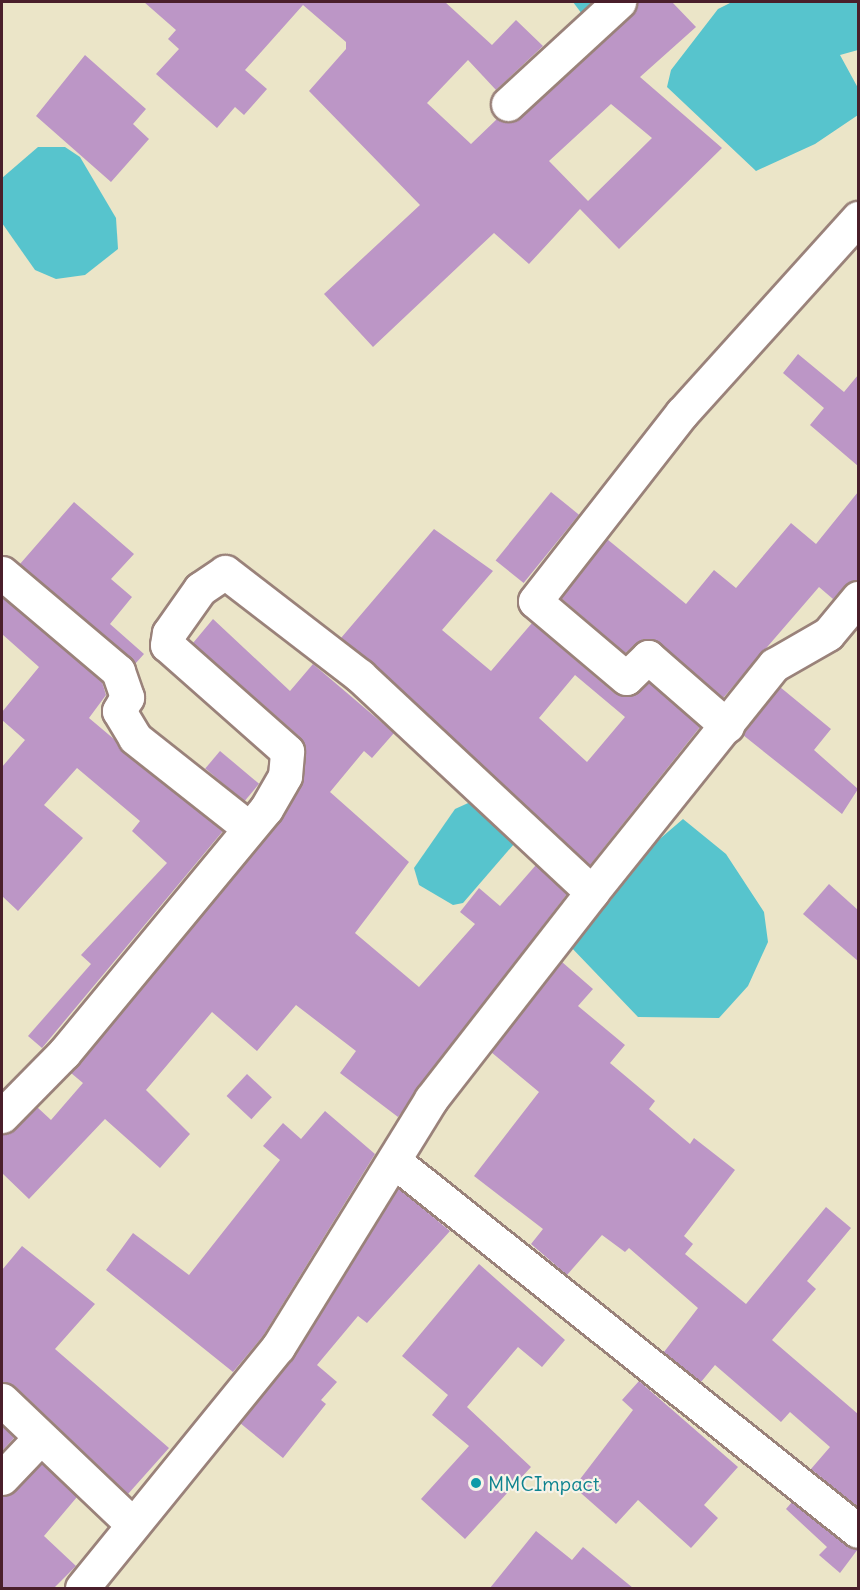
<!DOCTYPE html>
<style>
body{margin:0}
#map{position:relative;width:860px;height:1590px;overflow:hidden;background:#ebe5c8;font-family:Delius,sans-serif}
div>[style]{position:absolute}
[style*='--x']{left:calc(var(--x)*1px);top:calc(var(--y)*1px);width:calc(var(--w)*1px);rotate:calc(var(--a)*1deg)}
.water>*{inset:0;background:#57c4cd}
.building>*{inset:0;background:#bc96c6;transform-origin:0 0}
.roads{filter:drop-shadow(2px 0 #9a827a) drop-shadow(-2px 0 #9a827a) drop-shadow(0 2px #9a827a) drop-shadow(0 -2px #9a827a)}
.minor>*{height:33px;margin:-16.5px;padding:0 16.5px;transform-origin:16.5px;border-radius:16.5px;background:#fff}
.dots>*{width:16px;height:16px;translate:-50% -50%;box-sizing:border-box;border:3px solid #f7f3e8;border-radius:50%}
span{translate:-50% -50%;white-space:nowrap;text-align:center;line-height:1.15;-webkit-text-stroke:4.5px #f7f3e8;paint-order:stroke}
.culture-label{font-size:20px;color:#0d838f}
.left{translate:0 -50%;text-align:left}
.frame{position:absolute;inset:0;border:3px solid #4a1f2b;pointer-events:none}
</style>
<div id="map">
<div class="water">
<div style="clip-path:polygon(573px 2px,614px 2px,588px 22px)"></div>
<div style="clip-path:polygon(732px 2px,858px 2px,858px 50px,840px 55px,858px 88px,858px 115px,815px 144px,756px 171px,667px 87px,671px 70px,718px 9px)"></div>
<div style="clip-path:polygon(38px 147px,65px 147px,80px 157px,116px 218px,118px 249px,85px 275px,56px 279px,35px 270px,2px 223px,2px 178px)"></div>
<div style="clip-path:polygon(477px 799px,520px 837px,463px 903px,453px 905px,419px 885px,414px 868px,455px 809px)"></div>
<div style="clip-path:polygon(683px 819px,726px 854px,764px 912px,768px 942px,748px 986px,719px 1018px,638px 1017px,569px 945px,609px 903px,641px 855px)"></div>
</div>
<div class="building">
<div style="clip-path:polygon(evenodd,144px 2px,445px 2px,492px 45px,516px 20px,543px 46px,496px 90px,468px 60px,427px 103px,471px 144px,497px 119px,521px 118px,632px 16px,637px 2px,672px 2px,696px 27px,640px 77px,722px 148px,619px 249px,580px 209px,529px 264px,494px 233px,373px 347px,324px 294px,420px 205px,309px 91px,346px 49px,346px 42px,303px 5px,245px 70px,267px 89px,244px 115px,235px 107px,217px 128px,156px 74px,179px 49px,168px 39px,176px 30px,144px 2px,611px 104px,652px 138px,588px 201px,549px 161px,611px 104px)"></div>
<div style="clip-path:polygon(85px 55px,146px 109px,133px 124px,149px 139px,111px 182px,36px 116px)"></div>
<div style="clip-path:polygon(798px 354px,844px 392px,858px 375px,858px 466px,810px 425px,824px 408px,783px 373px)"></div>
<div style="left:551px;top:492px;width:36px;height:88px;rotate:39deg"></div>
<div style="clip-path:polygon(858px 492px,858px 580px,833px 599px,819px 587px,723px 698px,660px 643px,643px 639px,625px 653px,561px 598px,607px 539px,686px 604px,714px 570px,736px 588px,791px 523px,816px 544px)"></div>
<div style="clip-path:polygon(74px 502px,134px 554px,111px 579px,132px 597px,110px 624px,144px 654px,135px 664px,20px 564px)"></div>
<div style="clip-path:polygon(evenodd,434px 529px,493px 571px,442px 630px,491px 671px,532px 623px,614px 693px,632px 696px,649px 682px,700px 727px,590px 865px,341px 638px,434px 529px,575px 675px,625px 717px,587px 762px,539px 718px,575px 675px)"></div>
<div style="clip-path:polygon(2px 597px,102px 682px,106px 695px,89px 718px,223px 831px,42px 1048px,28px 1036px,91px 964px,81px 955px,167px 863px,132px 831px,140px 821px,77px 768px,44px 805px,83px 838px,18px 911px,2px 896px,2px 767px,25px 740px,2px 720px,2px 712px,39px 667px,2px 634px)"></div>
<div style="clip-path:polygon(213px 619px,290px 691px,313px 664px,394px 733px,372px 758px,364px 751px,330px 792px,409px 862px,355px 933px,419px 987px,475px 924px,460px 912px,479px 888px,500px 906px,536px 865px,567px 894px,398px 1117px,340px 1073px,356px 1051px,296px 1005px,257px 1051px,212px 1012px,146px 1090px,190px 1134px,160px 1168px,105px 1119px,29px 1199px,2px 1173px,2px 1134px,15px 1130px,37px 1107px,51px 1120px,83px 1083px,71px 1073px,280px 821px,301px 785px,306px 752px,300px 737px,193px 643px)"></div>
<div style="clip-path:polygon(780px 687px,831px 729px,814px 750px,858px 789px,842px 814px,743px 735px)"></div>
<div style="left:220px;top:751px;width:51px;height:23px;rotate:40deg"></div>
<div style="clip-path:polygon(829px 884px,858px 910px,858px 961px,803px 914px)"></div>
<div style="clip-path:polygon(562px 962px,593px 989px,578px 1006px,625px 1045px,610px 1063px,655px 1101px,649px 1109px,690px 1144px,694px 1138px,735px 1170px,684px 1236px,693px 1244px,685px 1254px,746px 1304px,826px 1207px,851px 1228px,807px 1281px,816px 1289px,772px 1340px,858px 1414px,858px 1507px,811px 1469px,830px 1447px,790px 1412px,781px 1422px,715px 1365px,701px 1382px,664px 1352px,698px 1308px,629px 1248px,625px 1252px,602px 1235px,567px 1275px,531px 1244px,543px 1229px,474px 1176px,539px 1092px,491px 1052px)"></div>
<div style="left:247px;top:1074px;width:34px;height:30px;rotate:43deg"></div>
<div style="clip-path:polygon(325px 1111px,375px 1154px,263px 1336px,233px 1372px,106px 1270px,133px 1233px,189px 1275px,280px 1160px,263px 1146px,283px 1123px,301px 1139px)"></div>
<div style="clip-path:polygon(398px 1188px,450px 1231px,367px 1323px,358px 1316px,317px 1365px,337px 1382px,321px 1400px,326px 1404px,283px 1458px,240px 1423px,294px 1357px)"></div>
<div style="clip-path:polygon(22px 1246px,95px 1304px,55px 1349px,169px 1448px,128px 1494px,15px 1386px,2px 1382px,2px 1270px)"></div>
<div style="clip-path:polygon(479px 1264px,565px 1340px,542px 1367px,518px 1347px,467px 1407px,531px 1467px,465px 1539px,421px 1499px,469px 1446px,432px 1415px,448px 1395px,402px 1356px)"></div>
<div style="clip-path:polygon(639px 1381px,738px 1467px,704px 1505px,718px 1518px,691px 1548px,638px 1500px,616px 1524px,574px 1487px,633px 1410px,622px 1400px)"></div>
<div style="clip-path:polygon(2px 1425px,14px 1438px,2px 1451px)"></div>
<div style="clip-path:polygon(42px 1464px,77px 1497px,44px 1536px,76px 1566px,54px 1588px,2px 1588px,2px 1496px,16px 1491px)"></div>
<div style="clip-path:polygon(792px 1502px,858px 1549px,840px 1573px,819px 1555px,827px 1547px,786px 1509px)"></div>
<div style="clip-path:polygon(536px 1531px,572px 1560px,583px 1547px,633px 1588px,490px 1588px)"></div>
</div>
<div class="roads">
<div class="minor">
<div style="--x:508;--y:104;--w:151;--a:-42.6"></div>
<div style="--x:2;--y:573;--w:152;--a:40.2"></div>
<div style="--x:118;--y:671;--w:28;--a:71"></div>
<div style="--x:127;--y:697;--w:16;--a:120"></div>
<div style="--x:119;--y:711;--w:31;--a:59"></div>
<div style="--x:135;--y:738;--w:145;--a:38.3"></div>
<div style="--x:727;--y:726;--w:105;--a:-138.9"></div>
<div style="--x:648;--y:657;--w:30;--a:136"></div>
<div style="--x:626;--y:678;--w:119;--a:-139.8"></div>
<div style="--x:535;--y:601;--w:239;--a:-52"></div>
<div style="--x:682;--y:413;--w:263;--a:-47.9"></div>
<div style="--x:2;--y:1116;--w:88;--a:-45.5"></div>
<div style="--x:64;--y:1053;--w:317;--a:-50.4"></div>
<div style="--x:266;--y:809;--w:38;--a:-60"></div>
<div style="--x:285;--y:776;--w:25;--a:-85"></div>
<div style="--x:287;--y:751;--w:160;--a:-138.5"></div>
<div style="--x:167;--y:645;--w:12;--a:-81"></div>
<div style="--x:169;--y:633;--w:54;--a:-54.8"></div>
<div style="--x:200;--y:589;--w:30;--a:-34"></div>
<div style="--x:225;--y:572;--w:170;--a:37.6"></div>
<div style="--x:360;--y:676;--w:317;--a:43"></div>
<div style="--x:394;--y:1161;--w:593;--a:38.57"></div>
<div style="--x:2;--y:1400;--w:178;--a:43.6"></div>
<div style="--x:2;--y:1478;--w:55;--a:-46.5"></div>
<div style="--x:82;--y:1588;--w:311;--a:-50.9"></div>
<div style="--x:278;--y:1347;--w:291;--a:-58.3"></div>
<div style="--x:431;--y:1099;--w:262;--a:-52.1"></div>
<div style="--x:592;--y:892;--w:291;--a:-51.3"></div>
<div style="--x:774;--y:665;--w:62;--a:-29.9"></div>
<div style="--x:828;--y:634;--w:47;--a:-50.2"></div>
</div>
</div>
<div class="dots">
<div style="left:476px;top:1483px;background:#0f9aa8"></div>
</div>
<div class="culture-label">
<span class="left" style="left:488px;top:1483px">MMCImpact</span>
</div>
<div class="frame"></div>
</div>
